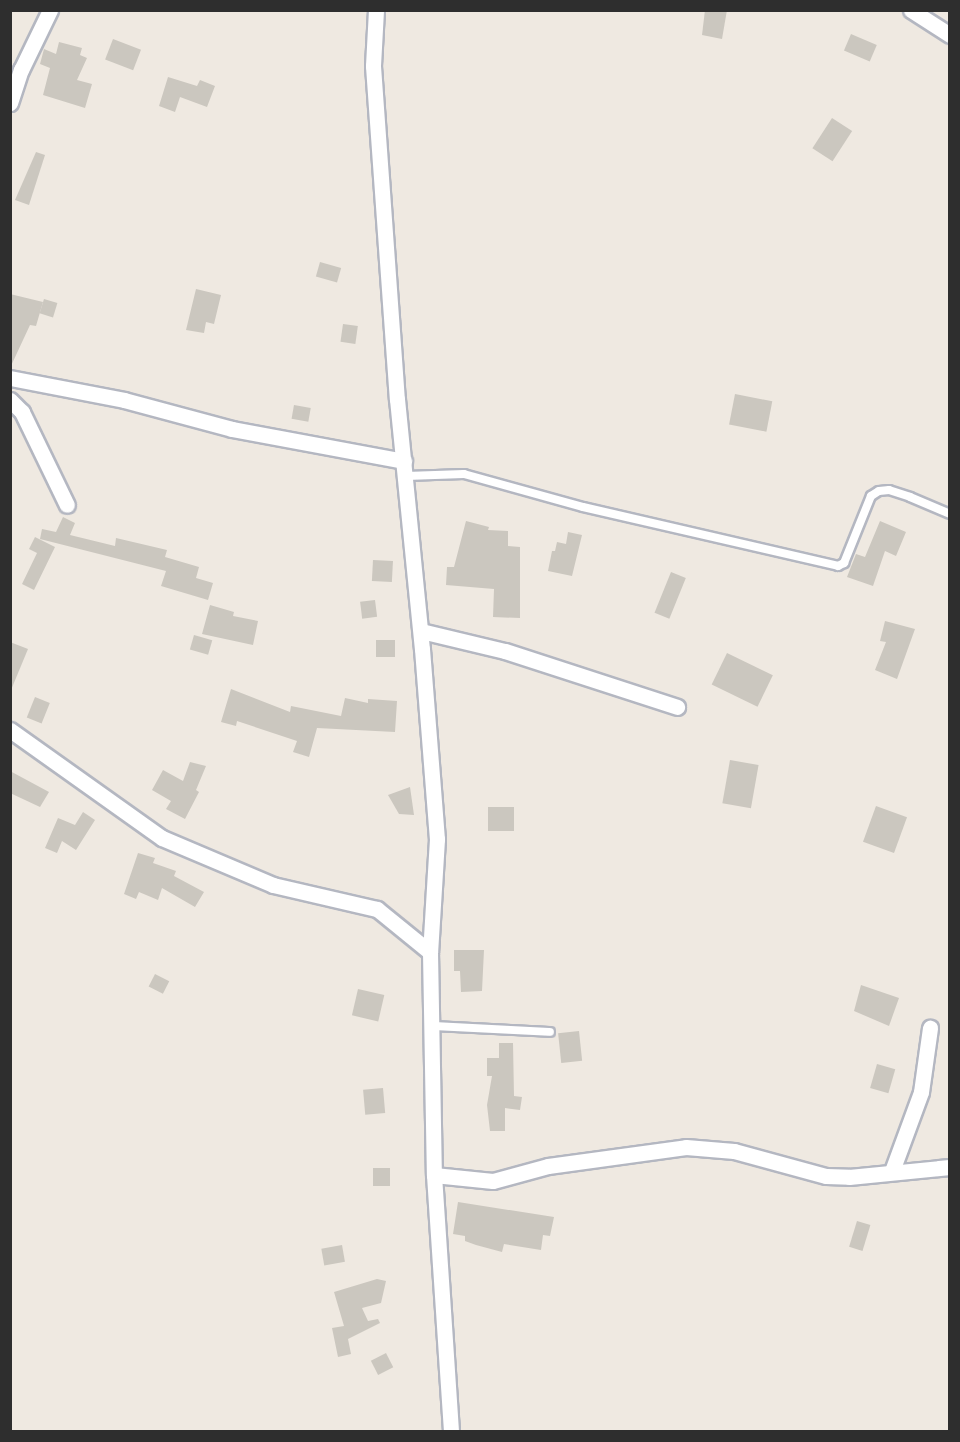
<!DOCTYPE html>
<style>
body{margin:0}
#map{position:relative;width:960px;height:1442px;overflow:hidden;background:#efe9e1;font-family:Karla,sans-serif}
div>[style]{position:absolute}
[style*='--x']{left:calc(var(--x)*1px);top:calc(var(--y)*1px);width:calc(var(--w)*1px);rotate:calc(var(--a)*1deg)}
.building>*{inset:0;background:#cbc7bf;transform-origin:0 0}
.roads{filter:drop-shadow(2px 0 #b4b7c1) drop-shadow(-2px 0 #b4b7c1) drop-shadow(0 2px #b4b7c1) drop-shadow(0 -2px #b4b7c1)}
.service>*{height:8px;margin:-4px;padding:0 4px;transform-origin:4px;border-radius:4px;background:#fff}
.minor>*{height:15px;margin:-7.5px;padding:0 7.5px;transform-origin:7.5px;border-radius:7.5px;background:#fff}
span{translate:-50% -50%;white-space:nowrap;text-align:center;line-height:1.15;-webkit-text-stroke:6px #fff;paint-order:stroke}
.frame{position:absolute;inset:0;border:12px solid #2e2e2e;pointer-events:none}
</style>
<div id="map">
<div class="building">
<div style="clip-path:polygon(705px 10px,727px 10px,722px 39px,702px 35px)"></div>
<div style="left:851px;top:34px;width:28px;height:18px;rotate:23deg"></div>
<div style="left:113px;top:39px;width:30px;height:22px;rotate:21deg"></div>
<div style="clip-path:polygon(59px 42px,82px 48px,80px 55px,87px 58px,77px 80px,92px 84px,85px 108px,43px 95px,50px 68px,40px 64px,44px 49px,56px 54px)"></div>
<div style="clip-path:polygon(168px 77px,197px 86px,200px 80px,215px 86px,207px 107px,180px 97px,175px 112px,159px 106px)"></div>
<div style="left:832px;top:118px;width:24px;height:36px;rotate:33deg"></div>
<div style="clip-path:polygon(36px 152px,45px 155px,29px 205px,15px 200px)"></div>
<div style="left:320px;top:262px;width:22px;height:15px;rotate:16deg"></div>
<div style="clip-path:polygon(196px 289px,221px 295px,214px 324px,206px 322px,204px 333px,186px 330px)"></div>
<div style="clip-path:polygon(10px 294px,43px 302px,36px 326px,30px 325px,10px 368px)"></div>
<div style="left:44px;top:299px;width:14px;height:15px;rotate:17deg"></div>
<div style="left:343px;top:324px;width:15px;height:18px;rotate:8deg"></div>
<div style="left:735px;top:394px;width:38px;height:31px;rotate:11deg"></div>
<div style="left:294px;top:405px;width:17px;height:14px;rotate:10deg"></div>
<div style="clip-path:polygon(63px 517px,75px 523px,70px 535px,115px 546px,116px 538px,167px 550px,165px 557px,199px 567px,196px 578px,213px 583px,208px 600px,161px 586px,166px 571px,40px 539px,42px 529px,56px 532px)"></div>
<div style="clip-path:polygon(466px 521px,489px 527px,488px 530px,508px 531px,508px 546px,520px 547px,520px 618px,493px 617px,494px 589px,446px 585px,447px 567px,454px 567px)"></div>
<div style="clip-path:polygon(880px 521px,906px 532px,896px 556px,885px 551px,873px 586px,847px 577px,856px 554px,865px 557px)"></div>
<div style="clip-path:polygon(568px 532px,582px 535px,572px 576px,548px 571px,552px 551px,555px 551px,557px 542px,566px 544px)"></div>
<div style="clip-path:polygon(35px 537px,55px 547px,34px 590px,22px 584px,37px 553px,29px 549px)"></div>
<div style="left:373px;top:560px;width:20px;height:21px;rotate:3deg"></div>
<div style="left:671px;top:572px;width:16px;height:44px;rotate:22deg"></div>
<div style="left:375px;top:600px;width:17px;height:15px;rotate:83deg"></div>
<div style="clip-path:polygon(210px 605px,234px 612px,233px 616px,258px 621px,253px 645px,202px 634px)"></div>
<div style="clip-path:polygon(885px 621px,915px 629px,897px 679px,875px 670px,886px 642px,880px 641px)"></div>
<div style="left:194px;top:635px;width:19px;height:15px;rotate:16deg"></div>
<div style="left:376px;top:640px;width:19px;height:17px"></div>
<div style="clip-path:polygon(10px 642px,28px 649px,11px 690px,10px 690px)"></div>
<div style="left:727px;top:653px;width:51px;height:35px;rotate:26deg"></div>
<div style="clip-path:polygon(231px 689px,290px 712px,291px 706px,341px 716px,345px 698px,368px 703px,368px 699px,397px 701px,395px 732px,317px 728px,309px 757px,293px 752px,297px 741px,237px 721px,236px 726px,221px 722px)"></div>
<div style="left:35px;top:697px;width:16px;height:22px;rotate:22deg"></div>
<div style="left:730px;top:760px;width:29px;height:44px;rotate:10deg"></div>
<div style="clip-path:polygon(190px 762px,206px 766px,196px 790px,199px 792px,185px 819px,166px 809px,171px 801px,152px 790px,163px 770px,183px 781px)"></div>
<div style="clip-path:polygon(10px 771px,49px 792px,40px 807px,10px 793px)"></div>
<div style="clip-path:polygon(410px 787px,414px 815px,399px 814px,388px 795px)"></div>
<div style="left:876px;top:806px;width:33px;height:38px;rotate:20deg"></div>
<div style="left:488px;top:807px;width:26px;height:24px"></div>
<div style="clip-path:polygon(83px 812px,95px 820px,76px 850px,62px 841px,57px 853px,45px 848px,58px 818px,75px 825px)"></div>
<div style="clip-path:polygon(138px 853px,155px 858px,153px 863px,176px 871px,174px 876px,204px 892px,195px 907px,162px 888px,158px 900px,139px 892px,136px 899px,124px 894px)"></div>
<div style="clip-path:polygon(454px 950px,484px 950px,482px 991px,461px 992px,460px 971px,454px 971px)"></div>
<div style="left:155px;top:974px;width:16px;height:14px;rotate:27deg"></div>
<div style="clip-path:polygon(861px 985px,899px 998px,889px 1026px,854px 1011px)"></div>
<div style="left:358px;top:989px;width:27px;height:27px;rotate:13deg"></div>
<div style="left:579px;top:1031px;width:30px;height:21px;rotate:84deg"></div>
<div style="clip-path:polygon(499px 1043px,513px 1043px,514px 1096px,522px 1097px,520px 1110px,505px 1108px,505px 1131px,490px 1131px,487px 1105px,492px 1076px,487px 1076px,487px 1058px,499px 1058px)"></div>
<div style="left:877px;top:1064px;width:19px;height:25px;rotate:16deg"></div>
<div style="left:383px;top:1088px;width:25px;height:20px;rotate:85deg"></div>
<div style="left:373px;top:1168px;width:17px;height:18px"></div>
<div style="clip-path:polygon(458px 1202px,554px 1217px,550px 1236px,543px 1235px,541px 1250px,504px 1244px,502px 1252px,476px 1245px,465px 1241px,465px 1236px,453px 1234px)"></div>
<div style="left:857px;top:1221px;width:14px;height:27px;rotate:17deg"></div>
<div style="left:342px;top:1245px;width:17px;height:21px;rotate:80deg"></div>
<div style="clip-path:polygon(377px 1279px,386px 1281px,381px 1303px,362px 1308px,368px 1321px,378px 1319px,380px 1323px,348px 1339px,351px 1354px,338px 1357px,332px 1328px,344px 1326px,334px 1292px)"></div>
<div style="left:386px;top:1353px;width:16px;height:17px;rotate:63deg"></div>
</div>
<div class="roads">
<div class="service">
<div style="--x:406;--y:476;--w:58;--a:-2"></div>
<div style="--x:464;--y:474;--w:123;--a:15.5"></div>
<div style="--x:583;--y:507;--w:262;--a:13"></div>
<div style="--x:838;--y:566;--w:7;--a:-27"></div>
<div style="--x:844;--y:563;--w:72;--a:-68.1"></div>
<div style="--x:871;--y:496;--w:9;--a:-32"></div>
<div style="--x:879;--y:491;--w:10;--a:-6"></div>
<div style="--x:889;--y:490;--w:22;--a:18"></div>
<div style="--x:910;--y:497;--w:43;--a:23"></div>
<div style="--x:433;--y:1026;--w:117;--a:2.9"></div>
</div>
<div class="minor">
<div style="--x:376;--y:10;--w:56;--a:93.1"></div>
<div style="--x:373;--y:66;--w:334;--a:85.9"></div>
<div style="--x:397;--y:399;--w:251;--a:84.3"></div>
<div style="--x:422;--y:649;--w:191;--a:85.5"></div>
<div style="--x:437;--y:839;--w:113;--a:93.5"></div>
<div style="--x:911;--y:10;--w:46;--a:32.7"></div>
<div style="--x:10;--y:103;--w:35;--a:-72"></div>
<div style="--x:21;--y:70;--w:67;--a:-64.2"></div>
<div style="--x:10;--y:378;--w:116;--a:10.9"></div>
<div style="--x:124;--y:400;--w:112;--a:15"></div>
<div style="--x:232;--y:429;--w:175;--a:10.5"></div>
<div style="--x:10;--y:400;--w:17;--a:45"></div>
<div style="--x:22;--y:412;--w:103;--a:64.2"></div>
<div style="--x:421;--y:631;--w:86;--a:13.4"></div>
<div style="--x:505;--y:651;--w:181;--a:18"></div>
<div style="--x:10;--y:730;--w:186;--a:35.4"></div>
<div style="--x:162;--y:838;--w:121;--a:22.9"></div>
<div style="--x:273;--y:885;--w:107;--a:13"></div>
<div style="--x:377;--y:909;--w:68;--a:39.1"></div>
<div style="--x:430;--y:952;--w:223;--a:89"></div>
<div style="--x:434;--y:1175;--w:258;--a:86.2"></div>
<div style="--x:892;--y:1171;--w:84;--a:-69.8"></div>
<div style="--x:921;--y:1092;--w:65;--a:-82"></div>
<div style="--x:434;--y:1175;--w:59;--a:5.8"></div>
<div style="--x:493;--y:1181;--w:57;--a:-15.3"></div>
<div style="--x:548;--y:1166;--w:139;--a:-7.8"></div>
<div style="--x:686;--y:1147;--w:48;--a:4.8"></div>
<div style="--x:734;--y:1151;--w:95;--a:15.2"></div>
<div style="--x:826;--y:1176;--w:23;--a:2"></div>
<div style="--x:849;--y:1177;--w:101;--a:-5.7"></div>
</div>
</div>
<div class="frame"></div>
</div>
